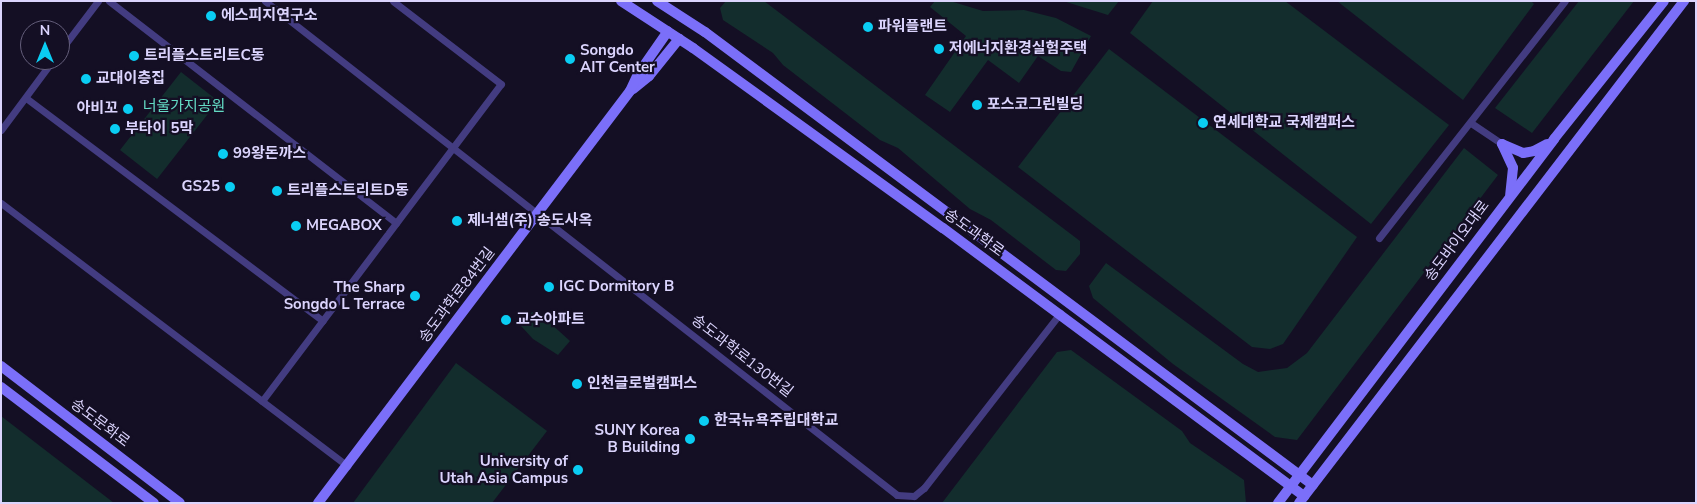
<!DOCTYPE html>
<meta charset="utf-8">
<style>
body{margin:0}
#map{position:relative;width:1697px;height:504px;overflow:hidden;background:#140f24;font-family:"Nunito Sans","Noto Sans KR",sans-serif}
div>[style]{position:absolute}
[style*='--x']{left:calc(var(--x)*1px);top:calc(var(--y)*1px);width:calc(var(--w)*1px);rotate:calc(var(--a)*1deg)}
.green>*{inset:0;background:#132d2d;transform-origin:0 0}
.street>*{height:7px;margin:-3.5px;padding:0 3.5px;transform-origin:3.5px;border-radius:3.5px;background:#433c81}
.secondary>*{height:10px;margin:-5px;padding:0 5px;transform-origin:5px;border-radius:5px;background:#7b6ff9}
.dots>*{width:14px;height:14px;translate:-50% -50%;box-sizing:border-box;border:2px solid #140f24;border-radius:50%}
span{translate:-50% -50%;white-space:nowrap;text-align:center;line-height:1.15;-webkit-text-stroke:4.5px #140f24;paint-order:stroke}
.poi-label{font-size:15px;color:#dbd4fd;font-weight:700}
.left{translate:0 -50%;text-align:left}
.right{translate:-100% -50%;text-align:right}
.park-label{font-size:15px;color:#63dac4}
.street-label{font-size:15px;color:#dbd4fd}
.frame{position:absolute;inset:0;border:2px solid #dbd4fd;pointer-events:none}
.north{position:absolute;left:20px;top:20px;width:50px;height:50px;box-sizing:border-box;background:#140f24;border:1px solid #645e7b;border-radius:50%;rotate:0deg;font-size:14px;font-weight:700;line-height:20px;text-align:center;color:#dbd4fd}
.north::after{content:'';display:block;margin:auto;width:18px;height:22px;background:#0acdf3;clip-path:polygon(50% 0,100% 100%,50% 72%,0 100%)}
</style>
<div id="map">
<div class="green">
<div style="clip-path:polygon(726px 1px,764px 1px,1080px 241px,1080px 254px,1066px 271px,1056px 270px,991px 220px,970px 209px,898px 148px,880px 140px,783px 65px,773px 53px,723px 20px,720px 8px)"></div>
<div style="clip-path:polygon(935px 1px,950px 1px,983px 11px,1024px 10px,1056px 18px,1091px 36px,1071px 72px,1061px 71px,1038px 56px,1019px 83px,988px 60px,950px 112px,925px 95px,966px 36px,930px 7px)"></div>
<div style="clip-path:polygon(1063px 1px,1119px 1px,1108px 15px)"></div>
<div style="clip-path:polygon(1153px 1px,1285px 1px,1449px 125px,1371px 224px,1130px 33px)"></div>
<div style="clip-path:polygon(1337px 1px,1531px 1px,1534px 4px,1463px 100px)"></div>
<div style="clip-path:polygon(1579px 1px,1634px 1px,1532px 133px,1495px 108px)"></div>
<div style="clip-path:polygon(1109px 49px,1357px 237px,1283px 344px,1270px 349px,1252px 347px,1018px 167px)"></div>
<div style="left:181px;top:72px;width:47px;height:99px;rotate:38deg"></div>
<div style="clip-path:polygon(1464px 148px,1498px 175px,1297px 440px,1275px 437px,1173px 364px,1093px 298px,1089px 286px,1106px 263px,1243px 364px,1258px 372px,1287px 368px,1307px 353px)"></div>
<div style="clip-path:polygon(532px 312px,549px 322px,570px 341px,558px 355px,533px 339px,521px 326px)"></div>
<div style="clip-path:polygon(1071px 350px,1182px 431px,1190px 443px,1244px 480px,1246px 503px,942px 503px,1057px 352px)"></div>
<div style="clip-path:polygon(456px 363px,547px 431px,492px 503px,353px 503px)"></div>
<div style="clip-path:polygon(1px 416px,114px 503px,1px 503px)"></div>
</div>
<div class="street">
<div style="--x:109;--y:1;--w:363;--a:37.7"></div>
<div style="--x:265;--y:1;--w:802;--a:38.01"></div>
<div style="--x:897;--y:495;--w:17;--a:3"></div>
<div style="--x:914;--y:496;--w:13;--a:-39"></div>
<div style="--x:924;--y:488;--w:222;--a:-52.1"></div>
<div style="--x:60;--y:51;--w:63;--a:-52.8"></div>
<div style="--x:26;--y:98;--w:371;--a:36.9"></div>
<div style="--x:1471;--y:123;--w:37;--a:34"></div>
<div style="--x:1;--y:130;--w:87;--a:-53.4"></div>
<div style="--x:1;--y:203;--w:435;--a:37.2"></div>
<div style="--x:1379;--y:238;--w:301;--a:-51.9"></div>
<div style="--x:262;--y:401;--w:397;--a:-53"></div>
<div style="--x:501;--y:84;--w:136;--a:-142.5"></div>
</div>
<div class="secondary">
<div style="--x:621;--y:1;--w:86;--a:33.1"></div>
<div style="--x:693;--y:48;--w:308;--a:35.8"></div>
<div style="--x:943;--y:228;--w:450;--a:36.6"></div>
<div style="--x:657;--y:1;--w:57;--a:32.9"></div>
<div style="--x:705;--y:32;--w:758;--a:36.69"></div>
<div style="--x:633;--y:89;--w:21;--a:-39"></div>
<div style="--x:649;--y:76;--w:48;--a:-51"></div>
<div style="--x:1502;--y:144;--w:23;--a:23"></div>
<div style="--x:1523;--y:153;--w:11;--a:-10"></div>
<div style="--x:1534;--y:151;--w:15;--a:-28"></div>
<div style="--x:1502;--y:144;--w:26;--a:65"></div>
<div style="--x:1513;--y:168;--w:27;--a:96"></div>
<div style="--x:1;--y:366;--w:225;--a:37.4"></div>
<div style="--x:1;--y:387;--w:192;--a:37.2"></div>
<div style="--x:318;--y:503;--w:517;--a:-52.86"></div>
<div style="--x:630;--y:91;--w:19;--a:-65"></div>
<div style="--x:638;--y:74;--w:52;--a:-55.1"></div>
<div style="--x:1278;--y:503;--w:457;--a:-52.8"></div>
<div style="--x:1554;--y:139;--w:176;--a:-51.4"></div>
<div style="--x:1299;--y:503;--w:633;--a:-52.51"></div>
</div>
<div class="dots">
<div style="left:211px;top:16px;background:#0acdf3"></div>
<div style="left:868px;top:27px;background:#0acdf3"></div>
<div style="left:939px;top:49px;background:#0acdf3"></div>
<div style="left:134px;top:56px;background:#0acdf3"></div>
<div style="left:570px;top:59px;background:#0acdf3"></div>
<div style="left:86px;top:79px;background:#0acdf3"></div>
<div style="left:977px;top:105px;background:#0acdf3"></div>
<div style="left:128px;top:109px;background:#0acdf3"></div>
<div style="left:1203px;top:123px;background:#0acdf3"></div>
<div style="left:115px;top:129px;background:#0acdf3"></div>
<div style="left:223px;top:154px;background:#0acdf3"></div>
<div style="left:230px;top:187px;background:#0acdf3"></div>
<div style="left:277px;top:191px;background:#0acdf3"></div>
<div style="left:457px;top:221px;background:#0acdf3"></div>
<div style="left:296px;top:226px;background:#0acdf3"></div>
<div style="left:549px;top:287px;background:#0acdf3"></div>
<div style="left:415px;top:296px;background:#0acdf3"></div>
<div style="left:506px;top:320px;background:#0acdf3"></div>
<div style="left:577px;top:384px;background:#0acdf3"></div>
<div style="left:704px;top:421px;background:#0acdf3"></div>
<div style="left:690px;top:439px;background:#0acdf3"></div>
<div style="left:578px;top:470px;background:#0acdf3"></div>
</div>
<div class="poi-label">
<span class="left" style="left:221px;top:16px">에스피지연구소</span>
<span class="left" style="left:878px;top:27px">파워플랜트</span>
<span class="left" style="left:949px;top:49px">저에너지환경실험주택</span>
<span class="left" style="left:580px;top:59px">Songdo<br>AIT Center</span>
<span class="left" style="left:144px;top:56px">트리플스트리트C동</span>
<span class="left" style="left:96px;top:79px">교대이층집</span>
<span class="left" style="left:987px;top:105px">포스코그린빌딩</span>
<span class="right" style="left:118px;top:109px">아비꼬</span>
<span class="left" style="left:1213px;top:123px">연세대학교 국제캠퍼스</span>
<span class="left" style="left:125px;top:129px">부타이 5막</span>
<span class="left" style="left:233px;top:154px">99왕돈까스</span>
<span class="right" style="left:220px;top:187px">GS25</span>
<span class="left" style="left:287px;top:191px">트리플스트리트D동</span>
<span class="left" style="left:467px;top:221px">제너샘(주) 송도사옥</span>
<span class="left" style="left:306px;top:226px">MEGABOX</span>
<span class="right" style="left:405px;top:296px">The Sharp<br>Songdo L Terrace</span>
<span class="left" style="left:559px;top:287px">IGC Dormitory B</span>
<span class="left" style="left:516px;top:320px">교수아파트</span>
<span class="left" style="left:587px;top:384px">인천글로벌캠퍼스</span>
<span class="left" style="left:714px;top:421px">한국뉴욕주립대학교</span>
<span class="right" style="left:680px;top:439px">SUNY Korea<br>B Building</span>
<span class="right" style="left:568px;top:470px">University of<br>Utah Asia Campus</span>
</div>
<div class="park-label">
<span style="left:184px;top:107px">너울가지공원</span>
</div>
<div class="street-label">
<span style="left:974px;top:233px;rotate:36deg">송도과학로</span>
<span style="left:1457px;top:241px;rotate:-53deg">송도바이오대로</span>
<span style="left:457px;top:295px;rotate:-53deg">송도과학로84번길</span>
<span style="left:742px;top:356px;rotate:38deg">송도과학로130번길</span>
<span style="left:100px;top:423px;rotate:37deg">송도문화로</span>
</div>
<div class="frame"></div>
<div class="north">N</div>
</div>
